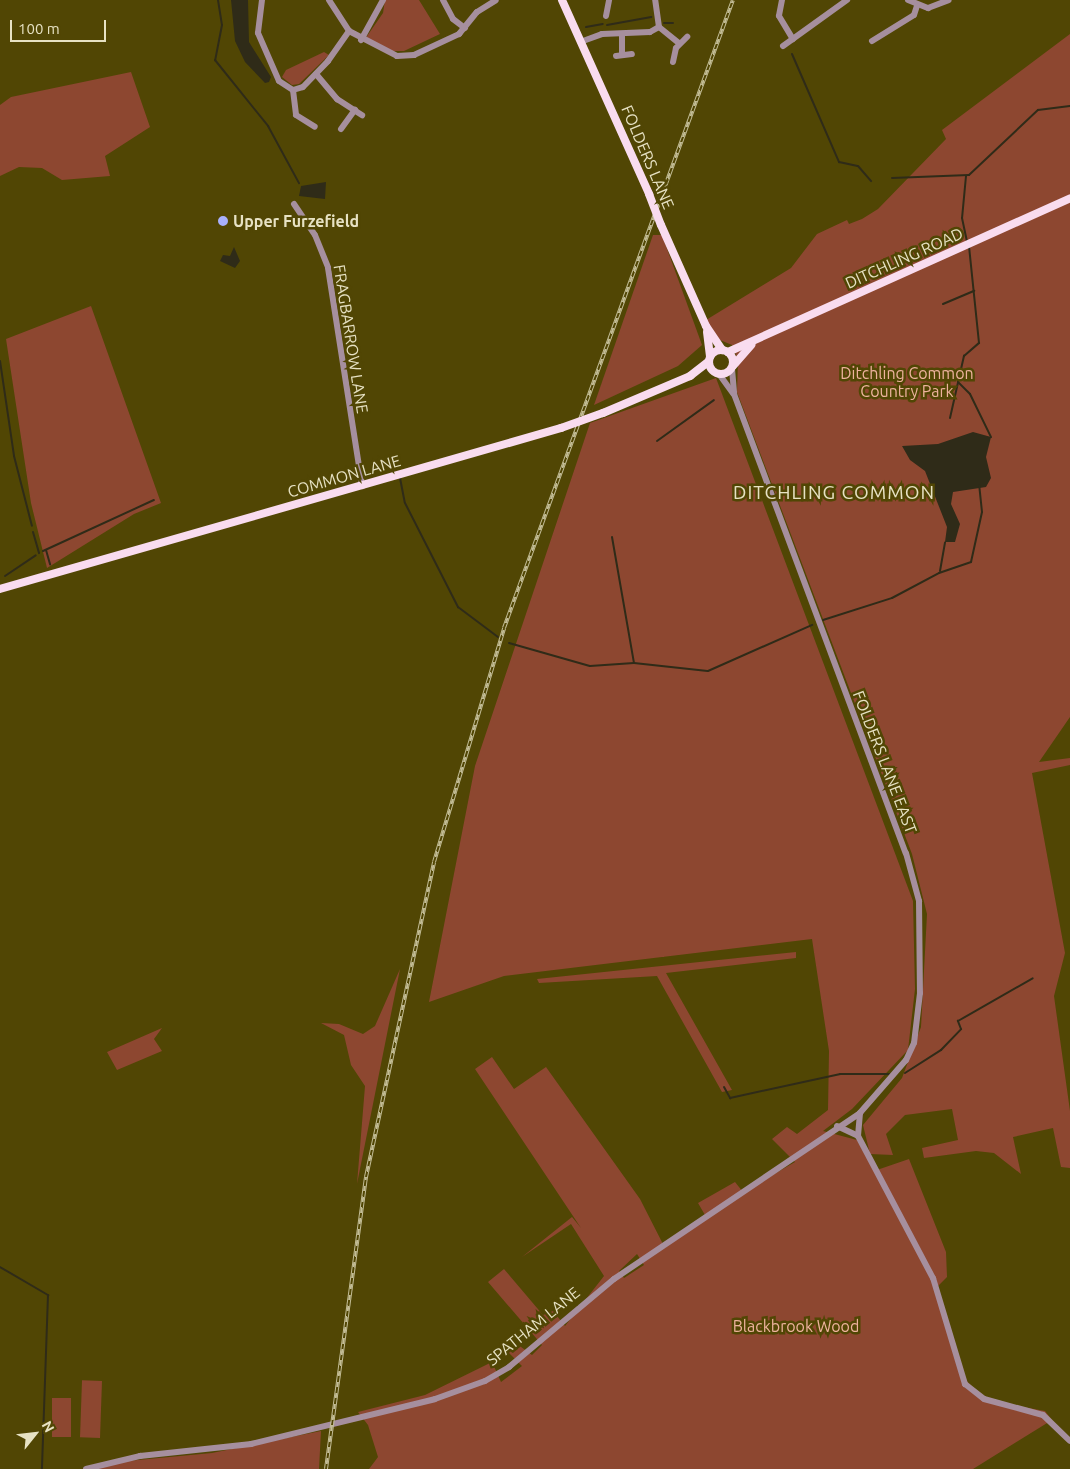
<!DOCTYPE html>
<style>
body{margin:0}
#map{position:relative;width:1070px;height:1469px;overflow:hidden;background:#514604;font-family:Ubuntu,sans-serif}
div>[style]{position:absolute}
[style*='--x']{left:calc(var(--x)*1px);top:calc(var(--y)*1px);width:calc(var(--w)*1px);rotate:calc(var(--a)*1deg)}
.green>*{inset:0;background:#8d4730;transform-origin:0 0}
.water>*{inset:0;background:#2f2b18}
.stream>*{height:2px;margin:-1px;padding:0 1px;transform-origin:1px;border-radius:1px;background:#2f2b18}
.minor>*{height:6px;margin:-3px;padding:0 3px;transform-origin:3px;border-radius:3px;background:#a68f9e}
.major>*{height:8px;margin:-4px;padding:0 4px;transform-origin:4px;border-radius:4px;background:#f9dcef}
.major>.ring{margin:-4px;padding:0;box-sizing:content-box;background:none;border:8px solid #f9dcef;border-radius:50%}
.rail>*{height:4px;margin-top:-2px;transform-origin:0;background:repeating-linear-gradient(90deg,#514604 0 5.5px,#c3bd96 0 11px);box-sizing:border-box;border-block:1px solid #c3bd96}
.major-bridge>*{height:8px;margin:-4px;padding:0 4px;transform-origin:4px;border-radius:4px;background:#f9dcef}
.dots>*{width:14px;height:14px;translate:-50% -50%;box-sizing:border-box;border:2px solid #514604;border-radius:50%}
span{translate:-50% -50%;white-space:nowrap;text-align:center;line-height:1.15;-webkit-text-stroke:5px #514604;paint-order:stroke}
.street-label{font-size:16px;color:#e7e2c4}
.poi-label{font-size:16px;color:#e7e2c4;font-weight:700}
.left{translate:0 -50%;text-align:left}
.park-label{font-size:16px;color:#eeb29e}
.quarter-label{font-size:19px;color:#e7e2c4;letter-spacing:1px}
.north{position:absolute;left:10px;top:1409px;width:50px;height:50px;-webkit-text-stroke:4px #514604;paint-order:stroke;rotate:61deg;font-size:14px;font-weight:700;line-height:20px;text-align:center;color:#e7e2c4}
.north::after{content:'';display:block;margin:auto;width:18px;height:22px;background:#e7e2c4;clip-path:polygon(50% 0,100% 100%,50% 72%,0 100%)}
.scale{position:absolute;left:10px;top:20px;width:96px;height:22px;box-sizing:border-box;border:2px solid #e7e2c4;border-top:0;padding-left:6px;font-size:15px;line-height:18px;white-space:nowrap;color:#e7e2c4;-webkit-text-stroke:4px #514604;paint-order:stroke}
</style>
<div id="map">
<div class="green">
<div style="clip-path:polygon(385px 0,419px 0,440px 34px,404px 51px,388px 51px,365px 39px,383px 13px)"></div>
<div style="clip-path:polygon(1070px 34px,1070px 717px,1039px 762px,1070px 758px,1070px 765px,1032px 773px,1065px 953px,1054px 996px,1070px 1111px,1070px 1168px,1061px 1167px,1053px 1128px,1013px 1137px,1021px 1174px,994px 1153px,976px 1151px,924px 1158px,922px 1148px,958px 1140px,952px 1109px,905px 1115px,886px 1134px,893px 1155px,870px 1154px,863px 1125px,902px 1078px,921px 1027px,927px 914px,912px 854px,737px 392px,738px 360px,732px 345px,720px 340px,706px 320px,791px 268px,817px 234px,847px 220px,849px 224px,862px 219px,878px 209px,946px 139px,942px 130px)"></div>
<div style="clip-path:polygon(324px 52px,329px 55px,299px 84px,292px 85px,282px 77px,286px 70px)"></div>
<div style="clip-path:polygon(131px 72px,150px 127px,105px 156px,110px 176px,62px 180px,42px 168px,19px 167px,0 176px,0 105px,11px 97px)"></div>
<div style="clip-path:polygon(653px 235px,662px 235px,702px 345px,678px 366px,594px 405px)"></div>
<div style="clip-path:polygon(91px 306px,161px 503px,134px 514px,47px 568px,31px 503px,6px 339px)"></div>
<div style="clip-path:polygon(evenodd,716px 378px,913px 901px,915px 989px,908px 1050px,852px 1109px,823px 1131px,857px 1140px,874px 1171px,909px 1159px,946px 1252px,947px 1277px,936px 1288px,962px 1376px,985px 1400px,1045px 1411px,1052px 1420px,973px 1469px,369px 1469px,378px 1457px,368px 1425px,358px 1412px,425px 1395px,492px 1362px,501px 1382px,522px 1366px,509px 1353px,517px 1344px,532px 1355px,542px 1345px,488px 1282px,504px 1269px,543px 1315px,553px 1311px,565px 1326px,604px 1276px,571px 1224px,522px 1257px,572px 1217px,581px 1228px,475px 1069px,492px 1057px,514px 1089px,546px 1067px,640px 1199px,665px 1248px,705px 1215px,698px 1203px,735px 1182px,743px 1192px,795px 1162px,772px 1139px,787px 1127px,797px 1134px,828px 1110px,829px 1051px,812px 939px,504px 976px,429px 1002px,475px 766px,590px 423px,716px 378px,637px 1254px,644px 1265px,624px 1278px,619px 1271px,637px 1254px)"></div>
<div style="clip-path:polygon(796px 952px,796px 958px,666px 973px,732px 1090px,722px 1092px,657px 976px,539px 983px,537px 979px)"></div>
<div style="clip-path:polygon(400px 969px,357px 1184px,365px 1086px,351px 1065px,344px 1035px,321px 1023px,339px 1024px,363px 1034px,375px 1026px)"></div>
<div style="clip-path:polygon(162px 1028px,154px 1039px,162px 1051px,117px 1070px,107px 1052px)"></div>
<div style="left:102px;top:1381px;width:57px;height:20px;rotate:92deg"></div>
<div style="left:52px;top:1398px;width:19px;height:39px"></div>
<div style="clip-path:polygon(321px 1431px,319px 1469px,91px 1469px,106px 1463px,212px 1453px)"></div>
</div>
<div class="water">
<div style="clip-path:polygon(231px 0,248px 0,249px 42px,271px 77px,269px 82px,265px 83px,245px 62px,235px 41px)"></div>
<div style="clip-path:polygon(326px 182px,325px 199px,299px 196px,301px 186px)"></div>
<div style="clip-path:polygon(234px 247px,240px 261px,235px 268px,220px 261px,223px 255px,230px 256px)"></div>
<div style="clip-path:polygon(973px 432px,991px 437px,986px 457px,991px 478px,986px 487px,953px 492px,951px 504px,960px 524px,955px 542px,945px 542px,947px 527px,925px 471px,910px 460px,902px 446px,938px 444px)"></div>
</div>
<div class="stream">
<div style="--x:218;--y:0;--w:25;--a:81"></div>
<div style="--x:222;--y:25;--w:36;--a:101"></div>
<div style="--x:215;--y:60;--w:85;--a:51.2"></div>
<div style="--x:268;--y:126;--w:65;--a:61.5"></div>
<div style="--x:664;--y:23;--w:9;--a:0"></div>
<div style="--x:607;--y:25;--w:45;--a:-10.3"></div>
<div style="--x:586;--y:27;--w:17;--a:-10"></div>
<div style="--x:792;--y:54;--w:118;--a:66.5"></div>
<div style="--x:839;--y:162;--w:19;--a:12"></div>
<div style="--x:858;--y:166;--w:20;--a:49"></div>
<div style="--x:966;--y:176;--w:42;--a:95.4"></div>
<div style="--x:962;--y:218;--w:25;--a:78"></div>
<div style="--x:892;--y:178;--w:77;--a:-2.2"></div>
<div style="--x:969;--y:175;--w:95;--a:-43.3"></div>
<div style="--x:1038;--y:110;--w:32;--a:-7"></div>
<div style="--x:943;--y:304;--w:34;--a:-23"></div>
<div style="--x:0;--y:361;--w:96;--a:81.6"></div>
<div style="--x:14;--y:456;--w:72;--a:75.6"></div>
<div style="--x:958;--y:382;--w:17;--a:45"></div>
<div style="--x:970;--y:394;--w:48;--a:64"></div>
<div style="--x:950;--y:418;--w:64;--a:-77.3"></div>
<div style="--x:964;--y:356;--w:20;--a:-41"></div>
<div style="--x:979;--y:343;--w:97;--a:-95.9"></div>
<div style="--x:657;--y:441;--w:70;--a:-35.7"></div>
<div style="--x:400;--y:478;--w:25;--a:79"></div>
<div style="--x:405;--y:503;--w:117;--a:63"></div>
<div style="--x:458;--y:607;--w:50;--a:36.9"></div>
<div style="--x:33;--y:532;--w:22;--a:74"></div>
<div style="--x:612;--y:537;--w:128;--a:80.1"></div>
<div style="--x:46;--y:550;--w:15;--a:74"></div>
<div style="--x:43;--y:551;--w:122;--a:-24.7"></div>
<div style="--x:940;--y:571;--w:29;--a:-80"></div>
<div style="--x:5;--y:576;--w:37;--a:-34"></div>
<div style="--x:823;--y:620;--w:72;--a:-17.7"></div>
<div style="--x:892;--y:598;--w:53;--a:-28"></div>
<div style="--x:939;--y:573;--w:34;--a:-19"></div>
<div style="--x:971;--y:562;--w:51;--a:-77.6"></div>
<div style="--x:982;--y:512;--w:27;--a:-96"></div>
<div style="--x:509;--y:643;--w:84;--a:15.9"></div>
<div style="--x:590;--y:666;--w:44;--a:-3.9"></div>
<div style="--x:634;--y:663;--w:74;--a:6.2"></div>
<div style="--x:708;--y:671;--w:114;--a:-23.9"></div>
<div style="--x:905;--y:1073;--w:43;--a:-32.6"></div>
<div style="--x:941;--y:1050;--w:29;--a:-46"></div>
<div style="--x:961;--y:1029;--w:9;--a:-111"></div>
<div style="--x:958;--y:1021;--w:86;--a:-29.8"></div>
<div style="--x:724;--y:1087;--w:13;--a:61"></div>
<div style="--x:730;--y:1098;--w:113;--a:-12.3"></div>
<div style="--x:840;--y:1074;--w:49;--a:0"></div>
<div style="--x:0;--y:1267;--w:56;--a:30.3"></div>
<div style="--x:48;--y:1295;--w:174;--a:92"></div>
</div>
<div class="minor">
<div style="--x:262;--y:0;--w:33;--a:97"></div>
<div style="--x:258;--y:33;--w:52;--a:66.4"></div>
<div style="--x:279;--y:81;--w:17;--a:33"></div>
<div style="--x:293;--y:90;--w:10;--a:-17"></div>
<div style="--x:303;--y:87;--w:36;--a:-46"></div>
<div style="--x:328;--y:61;--w:37;--a:-55"></div>
<div style="--x:329;--y:0;--w:37;--a:57"></div>
<div style="--x:349;--y:31;--w:54;--a:27.5"></div>
<div style="--x:397;--y:56;--w:17;--a:-3"></div>
<div style="--x:414;--y:55;--w:50;--a:-25"></div>
<div style="--x:459;--y:34;--w:28;--a:-51"></div>
<div style="--x:477;--y:12;--w:22;--a:-32"></div>
<div style="--x:443;--y:0;--w:21;--a:62"></div>
<div style="--x:453;--y:19;--w:15;--a:37"></div>
<div style="--x:782;--y:0;--w:16;--a:101"></div>
<div style="--x:779;--y:16;--w:27;--a:59"></div>
<div style="--x:908;--y:0;--w:22;--a:22"></div>
<div style="--x:928;--y:8;--w:22;--a:-21"></div>
<div style="--x:606;--y:16;--w:16;--a:-79"></div>
<div style="--x:659;--y:27;--w:26;--a:39"></div>
<div style="--x:622;--y:35;--w:20;--a:90"></div>
<div style="--x:361;--y:40;--w:46;--a:-61.2"></div>
<div style="--x:583;--y:41;--w:20;--a:-20"></div>
<div style="--x:602;--y:34;--w:48;--a:-2.4"></div>
<div style="--x:650;--y:32;--w:10;--a:-29"></div>
<div style="--x:659;--y:27;--w:27;--a:-98"></div>
<div style="--x:872;--y:41;--w:49;--a:-31.8"></div>
<div style="--x:914;--y:15;--w:9;--a:-72"></div>
<div style="--x:783;--y:46;--w:79;--a:-35.7"></div>
<div style="--x:616;--y:56;--w:16;--a:-7"></div>
<div style="--x:673;--y:62;--w:14;--a:-78"></div>
<div style="--x:676;--y:48;--w:16;--a:-45"></div>
<div style="--x:316;--y:74;--w:33;--a:50"></div>
<div style="--x:337;--y:99;--w:30;--a:33"></div>
<div style="--x:293;--y:90;--w:25;--a:83"></div>
<div style="--x:296;--y:115;--w:22;--a:32"></div>
<div style="--x:341;--y:129;--w:24;--a:-54"></div>
<div style="--x:294;--y:204;--w:37;--a:56"></div>
<div style="--x:315;--y:235;--w:35;--a:68"></div>
<div style="--x:328;--y:268;--w:221;--a:81.1"></div>
<div style="--x:732;--y:369;--w:25;--a:85"></div>
<div style="--x:734;--y:394;--w:490;--a:69.5"></div>
<div style="--x:906;--y:853;--w:50;--a:74.8"></div>
<div style="--x:919;--y:901;--w:92;--a:89.4"></div>
<div style="--x:920;--y:993;--w:50;--a:96.8"></div>
<div style="--x:914;--y:1043;--w:19;--a:115"></div>
<div style="--x:906;--y:1060;--w:70;--a:131"></div>
<div style="--x:860;--y:1113;--w:23;--a:95"></div>
<div style="--x:858;--y:1136;--w:161;--a:62.2"></div>
<div style="--x:933;--y:1278;--w:111;--a:73.2"></div>
<div style="--x:965;--y:1384;--w:24;--a:38"></div>
<div style="--x:984;--y:1399;--w:61;--a:15.2"></div>
<div style="--x:1043;--y:1415;--w:37;--a:44"></div>
<div style="--x:719;--y:374;--w:24;--a:54"></div>
<div style="--x:837;--y:1126;--w:23;--a:25"></div>
<div style="--x:86;--y:1469;--w:56;--a:-13.5"></div>
<div style="--x:140;--y:1456;--w:112;--a:-6.2"></div>
<div style="--x:251;--y:1444;--w:189;--a:-13.7"></div>
<div style="--x:435;--y:1399;--w:53;--a:-19.8"></div>
<div style="--x:485;--y:1381;--w:28;--a:-30"></div>
<div style="--x:509;--y:1367;--w:137;--a:-40"></div>
<div style="--x:614;--y:1279;--w:297;--a:-34"></div>
</div>
<div class="major">
<div style="--x:562;--y:0;--w:213;--a:65.8"></div>
<div style="--x:661;--y:225;--w:111;--a:66"></div>
<div style="--x:706;--y:326;--w:29;--a:56"></div>
<div style="--x:707;--y:332;--w:25;--a:83"></div>
<div class="ring" style="left:709px;top:350px;width:16px;height:16px"></div>
<div style="--x:728;--y:352;--w:375;--a:-24.2"></div>
<div style="--x:733;--y:366;--w:28;--a:-49"></div>
<div style="--x:603;--y:413;--w:95;--a:-23"></div>
<div style="--x:690;--y:376;--w:24;--a:-38"></div>
<div style="--x:0;--y:589;--w:584;--a:-16.01"></div>
</div>
<div class="rail">
<div style="--x:326;--y:1469;--w:295;--a:-82.2"></div>
<div style="--x:366;--y:1177;--w:322;--a:-77.8"></div>
<div style="--x:434;--y:862;--w:244;--a:-73.3"></div>
<div style="--x:504;--y:628;--w:668;--a:-69.97"></div>
</div>
<div class="major-bridge">
<div style="--x:649;--y:194;--w:33;--a:69"></div>
<div style="--x:561;--y:428;--w:45;--a:-19.7"></div>
</div>
<div class="dots">
<div style="left:223px;top:221px;background:#a8b0fc"></div>
</div>
<div class="street-label">
<span style="left:648px;top:157px;rotate:67deg">FOLDERS LANE</span>
<span style="left:904px;top:258px;rotate:-24deg">DITCHLING ROAD</span>
<span style="left:351px;top:339px;rotate:81deg">FRAGBARROW LANE</span>
<span style="left:344px;top:476px;rotate:-16deg">COMMON LANE</span>
<span style="left:885px;top:762px;rotate:69deg">FOLDERS LANE EAST</span>
<span style="left:533px;top:1326px;rotate:-39deg">SPATHAM LANE</span>
</div>
<div class="poi-label">
<span class="left" style="left:233px;top:221px">Upper Furzefield</span>
</div>
<div class="park-label">
<span style="left:907px;top:382px">Ditchling Common<br>Country Park</span>
<span style="left:796px;top:1326px">Blackbrook Wood</span>
</div>
<div class="quarter-label">
<span style="left:834px;top:493px">DITCHLING COMMON</span>
</div>
<div class="north">N</div>
<div class="scale">100 m</div>
</div>
